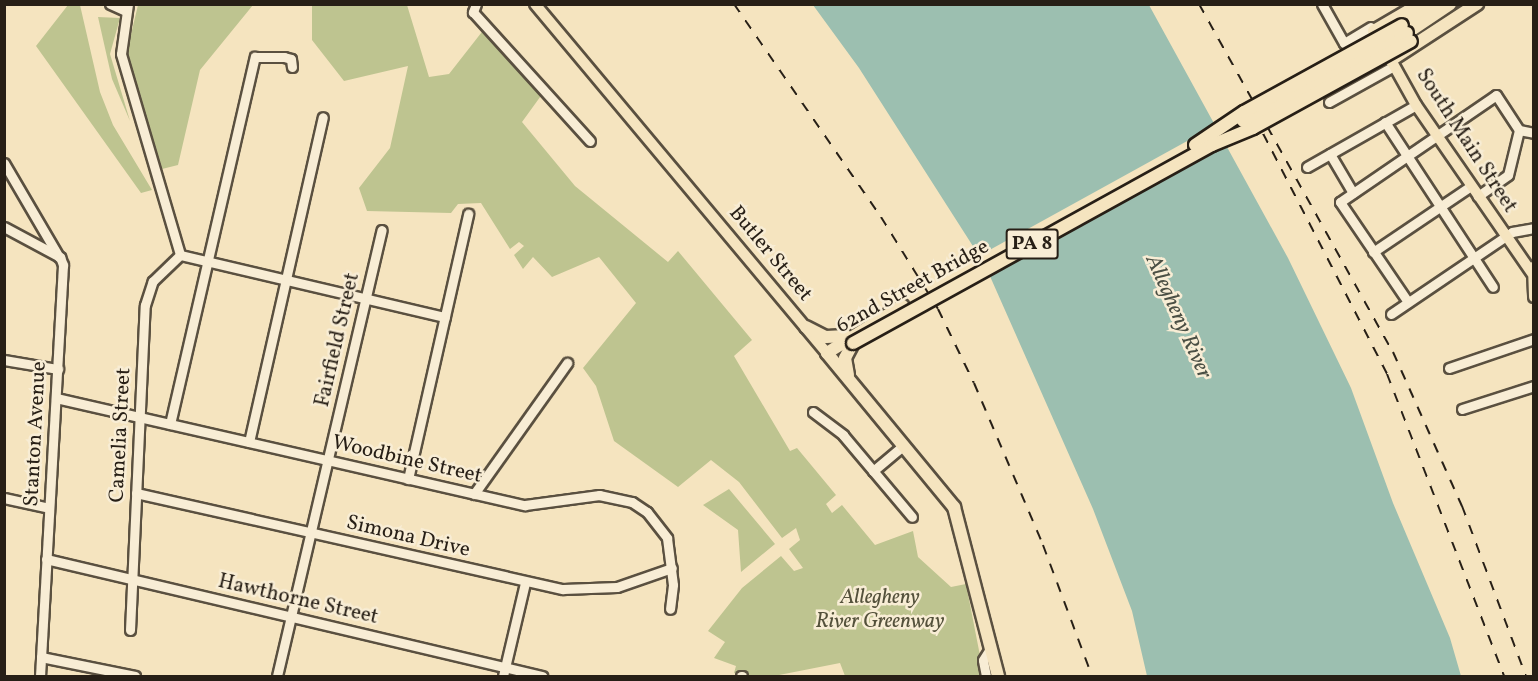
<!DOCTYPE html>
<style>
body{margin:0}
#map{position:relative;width:1538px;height:681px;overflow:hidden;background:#f5e4bf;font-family:Vollkorn,serif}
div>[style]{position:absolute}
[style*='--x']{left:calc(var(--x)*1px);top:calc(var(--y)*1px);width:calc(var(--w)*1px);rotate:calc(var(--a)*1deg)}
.green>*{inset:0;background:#bec490}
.water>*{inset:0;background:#9cbfb0}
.pier>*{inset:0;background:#f5e4bf}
.roads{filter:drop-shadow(2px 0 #5a5040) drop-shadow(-2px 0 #5a5040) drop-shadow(0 2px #5a5040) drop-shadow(0 -2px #5a5040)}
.minor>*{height:9px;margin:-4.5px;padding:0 4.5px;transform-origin:4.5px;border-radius:4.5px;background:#f8edd5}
.major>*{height:10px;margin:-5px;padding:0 5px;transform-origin:5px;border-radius:5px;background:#f5e4bf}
.highway>*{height:12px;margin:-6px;padding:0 6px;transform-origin:6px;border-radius:6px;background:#f5e4bf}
.rail>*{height:2px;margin-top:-1px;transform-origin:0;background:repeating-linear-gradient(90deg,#271f16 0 10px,transparent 0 20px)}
.bridges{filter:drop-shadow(2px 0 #271f16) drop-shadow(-2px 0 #271f16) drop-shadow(0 2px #271f16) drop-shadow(0 -2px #271f16)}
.highway-bridge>*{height:12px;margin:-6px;padding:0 6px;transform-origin:6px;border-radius:6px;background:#f5e4bf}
span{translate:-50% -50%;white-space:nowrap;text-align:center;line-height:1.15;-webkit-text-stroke:5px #f8edd5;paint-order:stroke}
.shield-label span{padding:2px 4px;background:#f8edd5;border:2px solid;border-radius:4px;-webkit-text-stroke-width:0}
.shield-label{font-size:20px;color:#271f16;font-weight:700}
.street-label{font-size:21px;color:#271f16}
.park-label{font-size:21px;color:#54513b;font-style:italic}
.water-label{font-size:22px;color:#4a4f44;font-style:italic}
.frame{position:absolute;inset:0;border:6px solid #271f16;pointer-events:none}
</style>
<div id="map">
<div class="green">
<div style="clip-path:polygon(68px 5px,80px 5px,100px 92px,113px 125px,152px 190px,141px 193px,36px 46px)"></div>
<div style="clip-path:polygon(138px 5px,253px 5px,200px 70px,178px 165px,162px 169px,127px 51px)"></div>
<div style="clip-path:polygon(312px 5px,407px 5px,429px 77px,449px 74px,485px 28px,543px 93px,522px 122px,575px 186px,668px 262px,678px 251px,752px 340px,734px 356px,790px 451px,797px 448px,836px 495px,826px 504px,832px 513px,842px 505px,875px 545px,913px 531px,918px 557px,951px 587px,966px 584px,984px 676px,845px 676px,840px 663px,774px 676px,746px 676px,734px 673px,736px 666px,714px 658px,725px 642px,708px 631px,742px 588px,781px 556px,794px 571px,803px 568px,789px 549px,800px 540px,796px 528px,782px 538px,739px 482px,711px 460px,678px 487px,614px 441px,596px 386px,583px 368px,636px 303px,599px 257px,552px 277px,533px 257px,523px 269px,514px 255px,524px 246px,519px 242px,510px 249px,481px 203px,458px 204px,451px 213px,367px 211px,359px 188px,390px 148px,408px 66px,344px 81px,312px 40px)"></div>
<div style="clip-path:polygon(98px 17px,120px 18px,110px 54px,130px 121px,112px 79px)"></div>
<div style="clip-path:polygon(729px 489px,775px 544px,741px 572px,738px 530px,703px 505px)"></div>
</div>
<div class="water">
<div style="clip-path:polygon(813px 5px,1149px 5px,1288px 258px,1351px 388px,1393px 503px,1450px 638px,1461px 676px,1147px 676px,1132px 611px,1093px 509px,985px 265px,859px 68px)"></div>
</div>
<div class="pier">
<div style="clip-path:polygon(1218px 124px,1228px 142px,982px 267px,977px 257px)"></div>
</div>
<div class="roads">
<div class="minor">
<div style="--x:110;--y:4;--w:17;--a:24"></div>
<div style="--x:128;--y:4;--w:50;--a:98"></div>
<div style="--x:121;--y:54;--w:209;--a:73.6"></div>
<div style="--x:476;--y:4;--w:9;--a:111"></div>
<div style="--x:473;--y:12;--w:174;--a:47.8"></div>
<div style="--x:1322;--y:4;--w:45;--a:60.6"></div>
<div style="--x:1344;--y:43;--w:31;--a:-31"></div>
<div style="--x:1329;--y:102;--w:74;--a:-29"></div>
<div style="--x:1385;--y:122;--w:197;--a:56.8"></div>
<div style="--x:1519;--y:130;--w:15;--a:11"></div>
<div style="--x:1330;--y:154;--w:45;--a:59.5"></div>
<div style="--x:4;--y:163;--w:109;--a:59.7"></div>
<div style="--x:1307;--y:167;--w:125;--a:-29.6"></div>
<div style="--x:4;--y:227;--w:64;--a:28.2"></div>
<div style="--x:60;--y:257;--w:9;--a:69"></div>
<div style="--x:63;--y:265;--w:412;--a:93.2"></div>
<div style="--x:1373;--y:252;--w:118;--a:-34"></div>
<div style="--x:180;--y:255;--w:272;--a:13.2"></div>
<div style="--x:1408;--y:302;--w:121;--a:-124.2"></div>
<div style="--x:1340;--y:202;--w:189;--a:-34.4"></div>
<div style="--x:1496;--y:95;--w:42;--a:56.7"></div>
<div style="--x:1519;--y:130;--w:46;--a:103.7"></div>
<div style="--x:1508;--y:175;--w:37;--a:145"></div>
<div style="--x:1391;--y:314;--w:146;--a:-34.1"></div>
<div style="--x:1512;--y:232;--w:22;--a:-10"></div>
<div style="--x:4;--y:360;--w:55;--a:9.5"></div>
<div style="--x:1449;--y:368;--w:90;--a:-18.8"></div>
<div style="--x:56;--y:398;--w:481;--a:12.9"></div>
<div style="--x:525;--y:505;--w:75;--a:-7.7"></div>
<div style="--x:599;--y:495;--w:34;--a:12"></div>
<div style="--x:632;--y:502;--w:18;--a:34"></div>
<div style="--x:647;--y:512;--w:33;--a:52"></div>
<div style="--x:667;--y:538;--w:47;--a:82.7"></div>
<div style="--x:673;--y:585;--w:24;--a:97"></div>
<div style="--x:1462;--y:409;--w:76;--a:-17.7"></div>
<div style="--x:813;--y:412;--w:38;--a:37"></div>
<div style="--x:843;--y:435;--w:107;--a:49.9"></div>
<div style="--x:170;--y:424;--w:377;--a:-77"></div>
<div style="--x:255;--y:57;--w:29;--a:0"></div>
<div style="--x:284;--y:57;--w:7;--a:16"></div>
<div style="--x:291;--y:59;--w:8;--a:83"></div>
<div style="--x:249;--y:442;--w:333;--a:-77.2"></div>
<div style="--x:873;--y:471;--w:40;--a:-40"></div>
<div style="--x:408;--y:479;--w:272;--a:-77.2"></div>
<div style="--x:136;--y:493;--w:438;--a:12.7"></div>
<div style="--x:563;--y:589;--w:54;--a:-2.1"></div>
<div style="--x:617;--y:587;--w:58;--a:-19.1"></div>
<div style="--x:474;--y:494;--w:161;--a:-54.6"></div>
<div style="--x:4;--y:498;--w:46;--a:12.5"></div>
<div style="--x:46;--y:559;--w:510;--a:13.27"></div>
<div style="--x:130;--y:630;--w:325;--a:-87.4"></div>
<div style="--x:145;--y:305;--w:25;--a:-72"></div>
<div style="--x:153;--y:281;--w:37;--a:-44"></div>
<div style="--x:41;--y:657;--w:96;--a:11.4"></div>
<div style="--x:277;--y:676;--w:458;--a:-76.8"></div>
<div style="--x:503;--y:676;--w:96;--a:-76.7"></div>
<div style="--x:741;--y:676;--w:1;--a:0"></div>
<div style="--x:986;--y:676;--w:16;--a:-101"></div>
<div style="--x:983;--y:660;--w:15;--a:-58"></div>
</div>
<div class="major">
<div style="--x:535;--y:4;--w:455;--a:50.1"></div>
<div style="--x:1387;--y:53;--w:60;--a:60.9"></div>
<div style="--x:1416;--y:105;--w:204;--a:55.4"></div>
<div style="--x:1533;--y:267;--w:30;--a:88"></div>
</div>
<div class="highway">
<div style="--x:1413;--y:19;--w:26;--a:-36"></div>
<div style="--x:1374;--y:31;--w:53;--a:-30.4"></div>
<div style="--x:1407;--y:33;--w:52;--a:-34"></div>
<div style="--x:1391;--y:60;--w:103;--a:-33.1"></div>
<div style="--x:806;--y:327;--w:22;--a:27"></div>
<div style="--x:826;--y:337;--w:20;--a:-3"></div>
<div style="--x:827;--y:353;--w:200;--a:50.5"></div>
<div style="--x:954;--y:507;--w:175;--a:75.4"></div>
<div style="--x:827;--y:353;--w:89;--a:-32.1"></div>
<div style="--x:848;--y:375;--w:17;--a:-100"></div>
<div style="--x:845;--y:358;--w:17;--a:-62"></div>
</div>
</div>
<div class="rail">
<div style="--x:734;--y:4;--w:259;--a:55.4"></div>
<div style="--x:881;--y:217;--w:108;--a:58.2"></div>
<div style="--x:938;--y:309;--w:82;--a:64.1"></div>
<div style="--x:974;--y:383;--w:176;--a:66.9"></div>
<div style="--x:1043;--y:545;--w:140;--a:69.5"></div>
<div style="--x:1199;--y:4;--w:398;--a:60.9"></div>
<div style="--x:1393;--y:352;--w:169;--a:65.9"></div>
<div style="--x:1462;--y:506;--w:182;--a:69.4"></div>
<div style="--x:1254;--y:116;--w:290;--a:62.7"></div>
<div style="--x:1387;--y:374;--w:324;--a:68.8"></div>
</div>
<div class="bridges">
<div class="highway-bridge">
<div style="--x:1243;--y:121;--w:186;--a:-28.2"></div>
<div style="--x:1195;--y:145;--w:59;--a:-34"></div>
<div style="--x:1244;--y:112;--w:180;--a:-28.8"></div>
<div style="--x:853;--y:343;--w:410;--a:-28.9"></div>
<div style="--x:1212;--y:145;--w:44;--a:-22.5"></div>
<div style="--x:1253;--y:128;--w:180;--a:-28.8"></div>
</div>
</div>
<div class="shield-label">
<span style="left:1032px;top:244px">PA 8</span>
</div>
<div class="street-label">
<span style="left:1466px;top:141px;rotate:57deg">South Main Street</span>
<span style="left:770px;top:254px;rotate:50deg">Butler Street</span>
<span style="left:913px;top:287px;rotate:-29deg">62nd Street Bridge</span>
<span style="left:338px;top:340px;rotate:-77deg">Fairfield Street</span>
<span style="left:36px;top:434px;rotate:-87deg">Stanton Avenue</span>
<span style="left:121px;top:435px;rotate:-87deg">Camelia Street</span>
<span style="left:407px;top:460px;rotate:13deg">Woodbine Street</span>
<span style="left:408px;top:537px;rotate:13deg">Simona Drive</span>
<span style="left:298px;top:600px;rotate:13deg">Hawthorne Street</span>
</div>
<div class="park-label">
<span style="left:880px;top:610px">Allegheny<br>River Greenway</span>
</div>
<div class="water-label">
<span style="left:1178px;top:317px;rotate:66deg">Allegheny River</span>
</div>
<div class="frame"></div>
</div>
